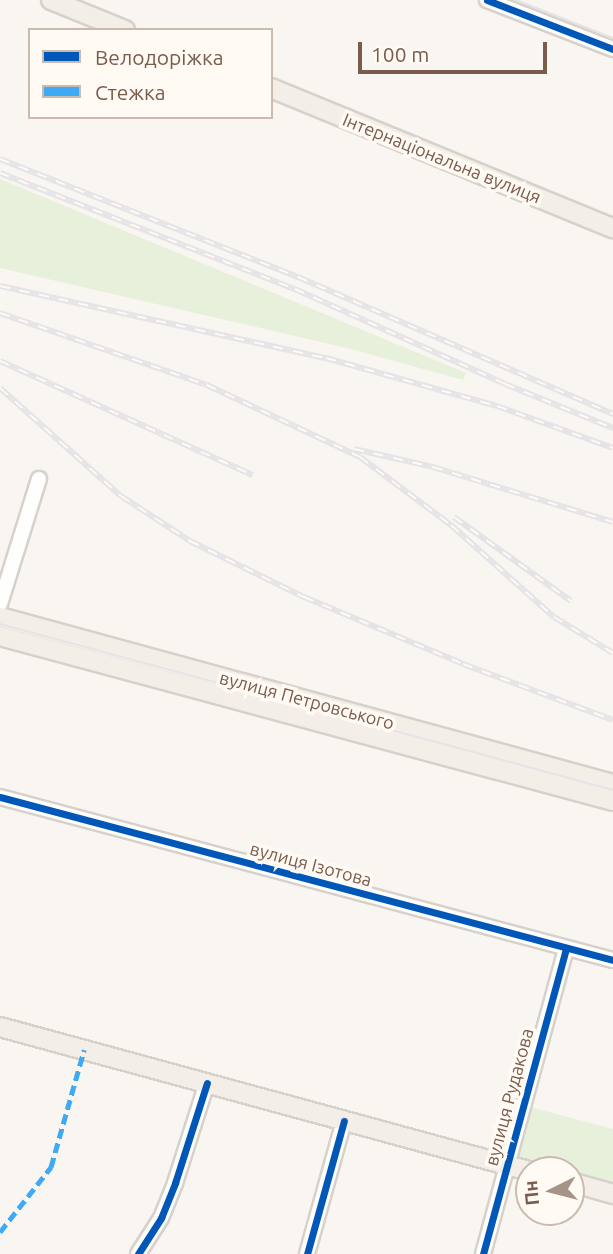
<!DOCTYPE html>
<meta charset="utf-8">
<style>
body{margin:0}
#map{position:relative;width:613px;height:1254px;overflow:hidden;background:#f9f5f0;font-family:Ubuntu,sans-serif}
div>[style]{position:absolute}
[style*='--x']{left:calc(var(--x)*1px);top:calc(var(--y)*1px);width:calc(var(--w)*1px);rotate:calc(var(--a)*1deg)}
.green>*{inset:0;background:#e7f0db}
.roads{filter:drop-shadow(2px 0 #d7d1cb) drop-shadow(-2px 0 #d7d1cb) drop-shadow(0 2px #d7d1cb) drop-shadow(0 -2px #d7d1cb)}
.minor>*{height:14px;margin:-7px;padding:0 7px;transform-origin:7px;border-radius:7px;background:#fefefd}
.major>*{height:18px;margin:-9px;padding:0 9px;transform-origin:9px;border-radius:9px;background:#f3eee8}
.tram>*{height:2px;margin:-1px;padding:0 1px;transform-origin:1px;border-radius:1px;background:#e6e3e7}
.rail>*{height:6px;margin-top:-3px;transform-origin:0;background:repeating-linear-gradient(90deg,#fffaf3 0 10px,#e6e3e7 0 20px);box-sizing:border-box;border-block:2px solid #e6e3e7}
.quiet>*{height:5px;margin-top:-2.5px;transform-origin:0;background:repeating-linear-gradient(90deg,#3fa9f5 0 10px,transparent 0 15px)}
.cycleway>*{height:7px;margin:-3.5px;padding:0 3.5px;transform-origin:3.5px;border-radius:3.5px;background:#0057b8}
span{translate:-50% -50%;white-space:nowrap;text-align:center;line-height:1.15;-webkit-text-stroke:7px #fffaf3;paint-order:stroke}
.street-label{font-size:18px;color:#7a5c4d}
.legend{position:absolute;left:28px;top:28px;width:245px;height:91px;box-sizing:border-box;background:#fffaf3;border:2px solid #cabbb1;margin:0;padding:9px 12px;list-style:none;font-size:21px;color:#7a5c4d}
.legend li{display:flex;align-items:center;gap:14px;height:35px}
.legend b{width:35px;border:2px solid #cabbb1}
.north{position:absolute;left:515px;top:1156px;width:70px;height:70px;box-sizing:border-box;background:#fffaf3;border:2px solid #cabbb1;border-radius:50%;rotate:264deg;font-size:19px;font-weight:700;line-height:28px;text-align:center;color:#7a5c4d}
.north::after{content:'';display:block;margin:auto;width:24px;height:32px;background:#a69286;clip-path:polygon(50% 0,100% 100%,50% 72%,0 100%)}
.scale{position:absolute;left:358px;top:42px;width:189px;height:32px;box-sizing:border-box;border:4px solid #7a5c4d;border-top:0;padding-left:9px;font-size:21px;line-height:24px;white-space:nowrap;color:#7a5c4d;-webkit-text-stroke:5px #fffaf3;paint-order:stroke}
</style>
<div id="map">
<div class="green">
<div style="clip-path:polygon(0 179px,466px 373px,463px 380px,351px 349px,0 268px)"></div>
<div style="clip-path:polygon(530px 1107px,613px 1129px,613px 1184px,516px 1158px)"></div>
</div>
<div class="roads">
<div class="minor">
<div style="--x:487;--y:0;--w:135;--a:21.3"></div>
<div style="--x:0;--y:604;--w:131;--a:-72.7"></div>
<div style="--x:0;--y:797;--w:634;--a:14.89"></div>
<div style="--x:138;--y:1254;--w:43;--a:-57.4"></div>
<div style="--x:161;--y:1218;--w:38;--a:-68"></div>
<div style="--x:175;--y:1183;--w:105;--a:-72.3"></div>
<div style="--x:307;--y:1254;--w:138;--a:-74.5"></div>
<div style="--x:483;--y:1254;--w:317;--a:-74.8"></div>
</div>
<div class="major">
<div style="--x:51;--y:0;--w:80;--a:22.1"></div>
<div style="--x:271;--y:88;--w:370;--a:22.3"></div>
<div style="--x:0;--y:617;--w:635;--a:15.24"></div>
<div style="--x:0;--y:636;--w:635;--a:15.07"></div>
<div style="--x:0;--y:1027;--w:548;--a:15.23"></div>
<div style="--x:571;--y:1182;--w:44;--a:15.9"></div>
</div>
</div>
<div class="tram">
<div style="--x:516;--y:0;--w:104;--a:21.4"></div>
<div style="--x:0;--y:624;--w:635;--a:15.15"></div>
</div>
<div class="rail">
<div style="--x:0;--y:159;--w:321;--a:21.6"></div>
<div style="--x:298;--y:277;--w:344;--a:23.5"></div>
<div style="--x:0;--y:173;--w:317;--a:21.5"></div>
<div style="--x:295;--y:289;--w:230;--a:24.3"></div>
<div style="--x:505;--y:384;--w:117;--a:22.2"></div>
<div style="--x:0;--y:286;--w:334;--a:12.5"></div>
<div style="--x:326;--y:358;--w:178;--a:15.7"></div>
<div style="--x:497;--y:406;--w:123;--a:19.9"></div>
<div style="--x:0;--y:313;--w:219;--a:19.2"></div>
<div style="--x:207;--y:385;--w:169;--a:25.2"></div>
<div style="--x:360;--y:457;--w:114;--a:36.8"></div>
<div style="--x:451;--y:525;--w:138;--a:41.8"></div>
<div style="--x:554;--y:617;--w:69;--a:31.4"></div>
<div style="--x:0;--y:361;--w:277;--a:24.3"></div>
<div style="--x:0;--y:388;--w:162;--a:41.8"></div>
<div style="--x:121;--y:496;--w:82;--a:33.1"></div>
<div style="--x:190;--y:541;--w:127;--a:26.2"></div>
<div style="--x:304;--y:597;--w:173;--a:22.8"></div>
<div style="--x:463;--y:664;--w:160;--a:20.5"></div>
<div style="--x:354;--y:449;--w:81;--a:12.8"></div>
<div style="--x:433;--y:467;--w:188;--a:17"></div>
<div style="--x:454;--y:517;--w:144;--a:35.7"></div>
</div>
<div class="quiet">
<div style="--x:0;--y:1232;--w:83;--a:-51.9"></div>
<div style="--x:51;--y:1167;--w:122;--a:-74.2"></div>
</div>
<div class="cycleway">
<div style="--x:487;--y:0;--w:135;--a:21.3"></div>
<div style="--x:0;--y:797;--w:634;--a:14.89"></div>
<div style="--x:138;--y:1254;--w:43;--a:-57.4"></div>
<div style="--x:161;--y:1218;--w:38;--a:-68"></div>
<div style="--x:175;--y:1183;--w:105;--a:-72.3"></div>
<div style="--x:307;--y:1254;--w:138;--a:-74.5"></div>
<div style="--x:483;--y:1254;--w:317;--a:-74.8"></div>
</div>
<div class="street-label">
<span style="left:442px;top:158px;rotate:22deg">Інтернаціональна вулиця</span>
<span style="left:307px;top:700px;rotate:15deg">вулиця Петровського</span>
<span style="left:311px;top:864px;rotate:15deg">вулиця Ізотова</span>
<span style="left:509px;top:1097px;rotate:-75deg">вулиця Рудакова</span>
</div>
<ul class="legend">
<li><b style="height:9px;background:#0057b8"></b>Велодоріжка</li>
<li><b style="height:9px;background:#3fa9f5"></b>Стежка</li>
</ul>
<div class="north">Пн</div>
<div class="scale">100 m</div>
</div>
